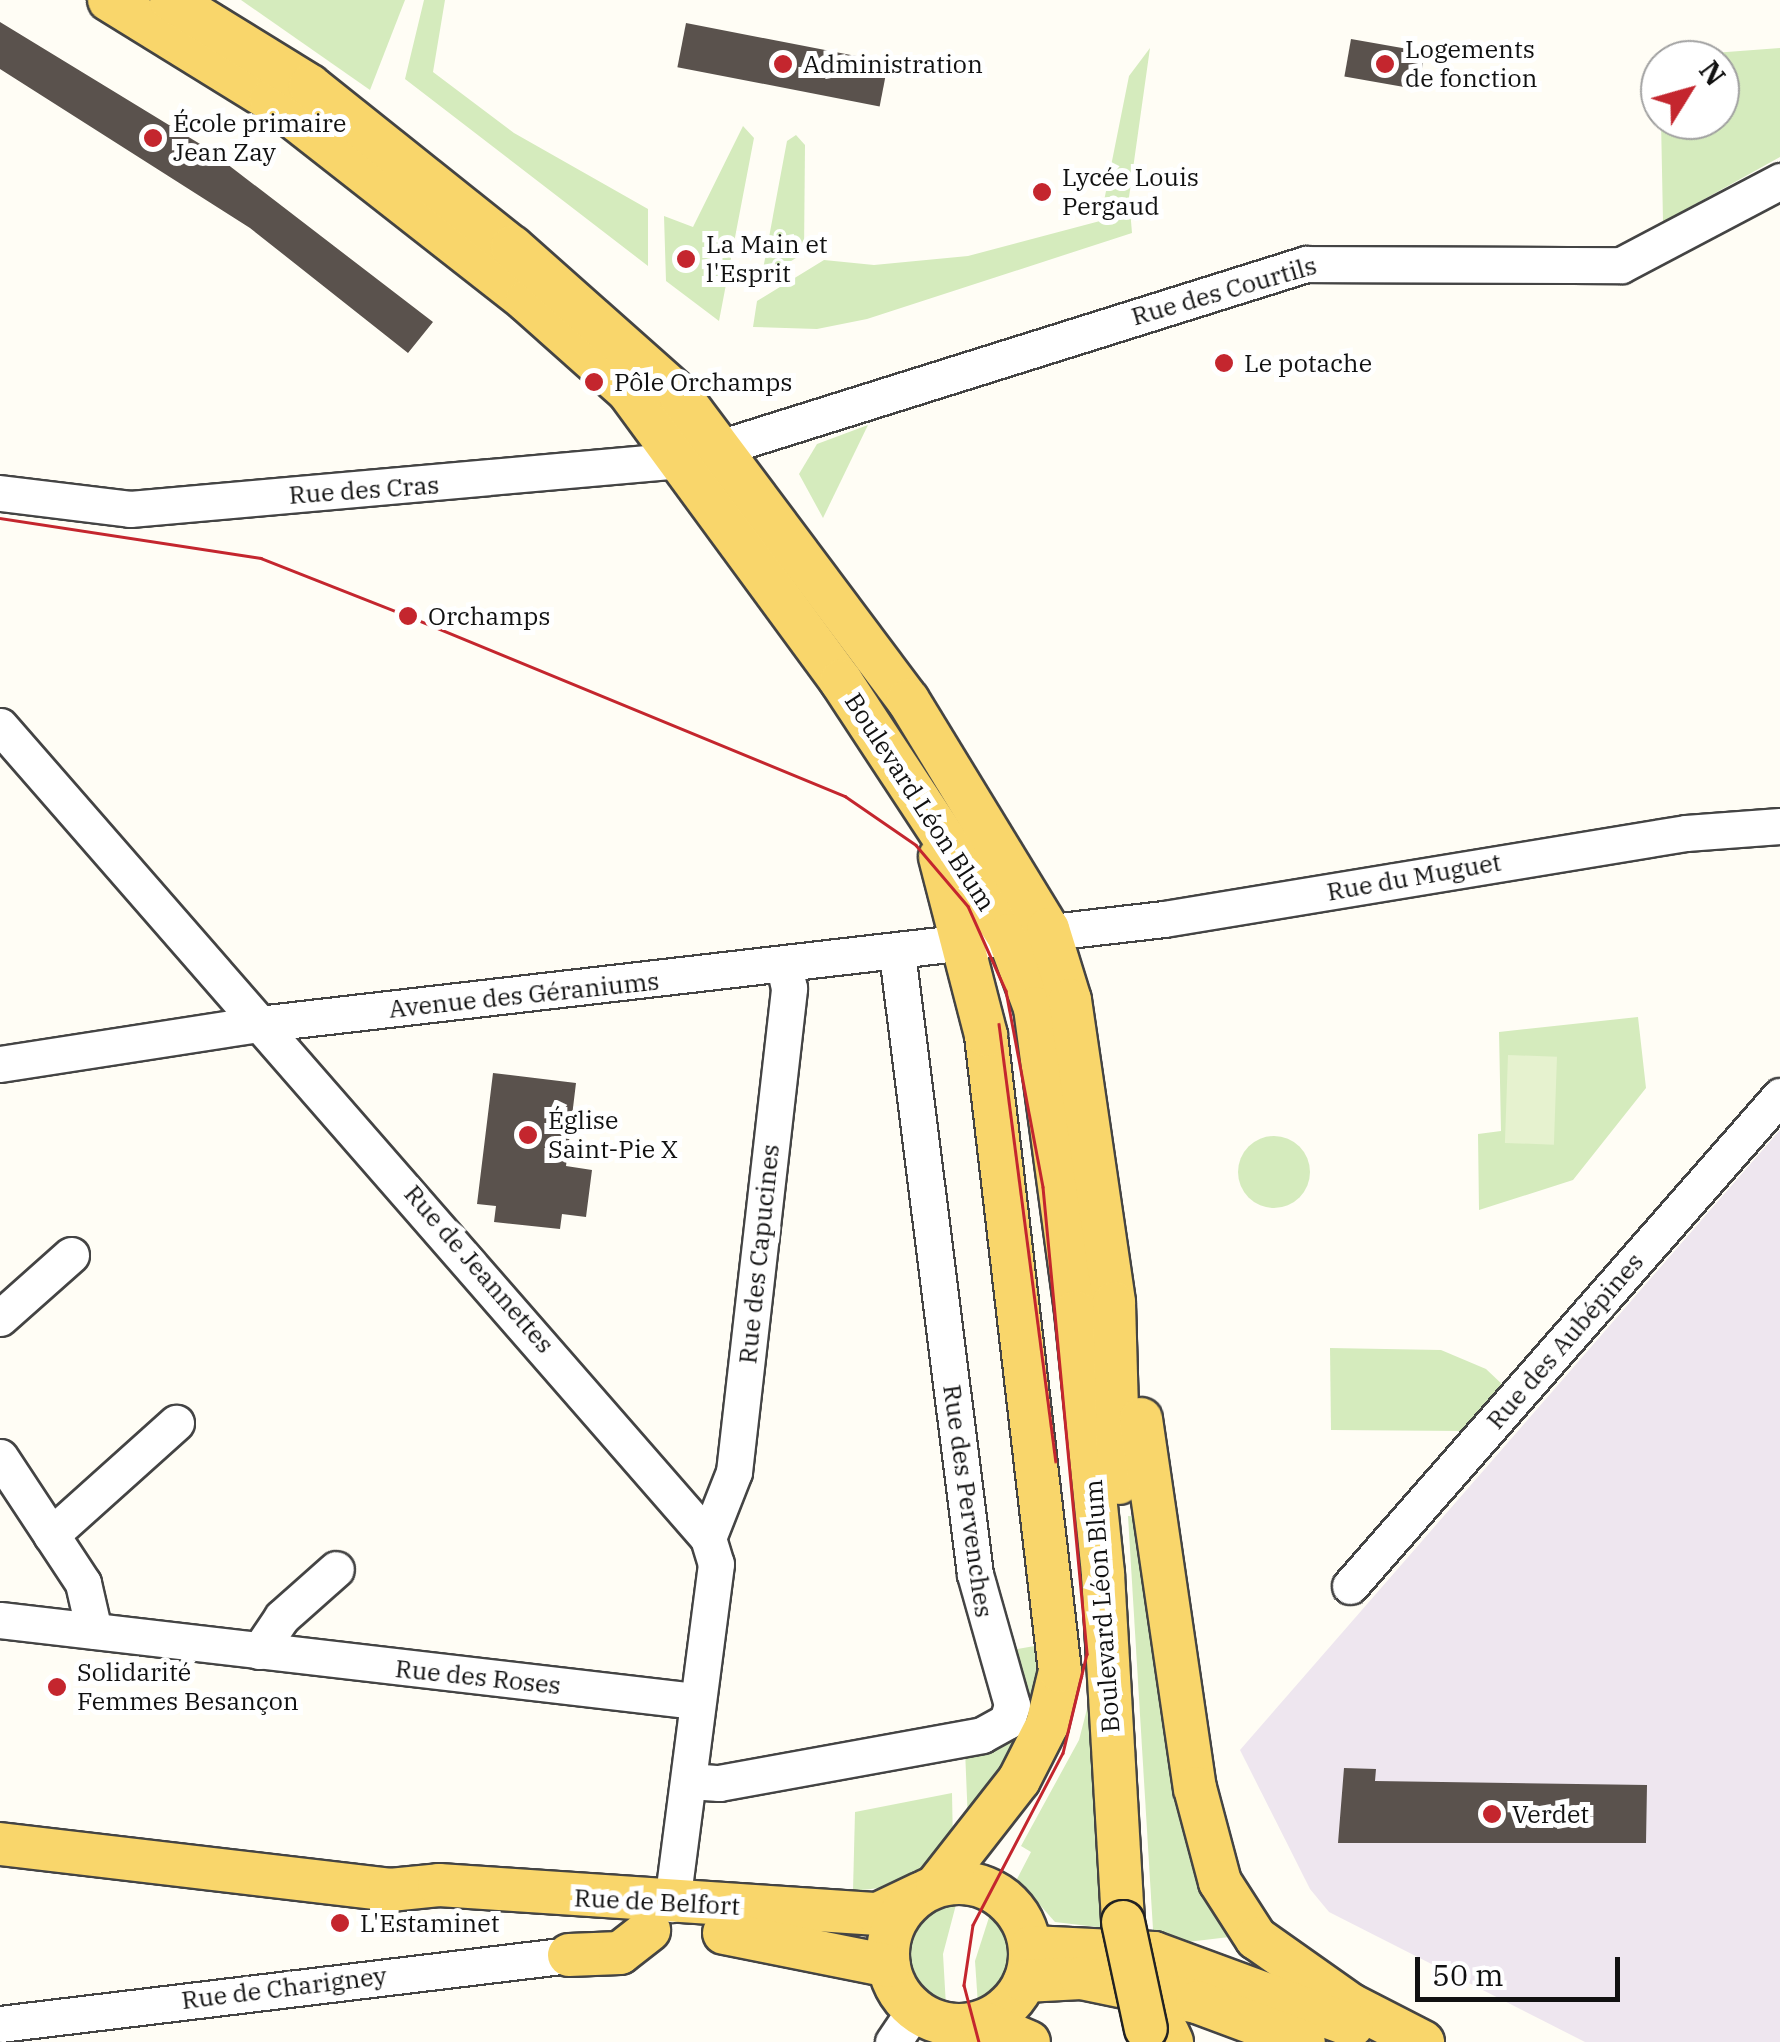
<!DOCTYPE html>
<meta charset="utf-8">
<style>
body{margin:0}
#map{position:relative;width:1780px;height:2042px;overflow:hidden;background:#fffdf5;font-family:"IBM Plex Serif",serif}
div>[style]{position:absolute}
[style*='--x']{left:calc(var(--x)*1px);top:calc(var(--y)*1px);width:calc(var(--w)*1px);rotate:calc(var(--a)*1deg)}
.industrial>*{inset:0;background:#eee6ef}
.green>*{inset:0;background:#d5ebbd}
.round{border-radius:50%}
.pitch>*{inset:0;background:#e6f2cf;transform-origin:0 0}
.building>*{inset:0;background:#5a524d;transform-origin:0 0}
.roads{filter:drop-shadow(2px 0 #444) drop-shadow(-2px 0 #444) drop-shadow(0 2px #444) drop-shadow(0 -2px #444)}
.minor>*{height:35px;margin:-17.5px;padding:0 17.5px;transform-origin:17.5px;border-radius:17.5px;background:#fff}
.major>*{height:42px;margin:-21px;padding:0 21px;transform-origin:21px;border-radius:21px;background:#f9d66b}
.major>.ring{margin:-21px;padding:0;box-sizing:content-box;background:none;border:42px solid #f9d66b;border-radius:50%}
.tram>*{height:2.5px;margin:-1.25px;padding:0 1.25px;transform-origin:1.25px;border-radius:1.25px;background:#c4262e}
.bridges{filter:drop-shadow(2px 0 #222) drop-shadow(-2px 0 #222) drop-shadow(0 2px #222) drop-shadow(0 -2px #222)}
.major-bridge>*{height:42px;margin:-21px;padding:0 21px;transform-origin:21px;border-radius:21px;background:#f9d66b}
.dots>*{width:28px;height:28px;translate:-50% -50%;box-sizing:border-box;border:5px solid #fff;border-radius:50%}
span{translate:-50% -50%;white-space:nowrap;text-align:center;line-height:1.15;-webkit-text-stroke:10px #fff;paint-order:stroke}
.poi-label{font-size:25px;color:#111}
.left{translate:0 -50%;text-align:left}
.street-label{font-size:25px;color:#111}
.north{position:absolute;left:1640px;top:40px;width:100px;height:100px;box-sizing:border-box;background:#fff;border:2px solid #a0a0a0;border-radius:50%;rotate:53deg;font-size:28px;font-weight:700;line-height:40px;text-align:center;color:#111}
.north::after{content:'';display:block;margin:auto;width:35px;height:45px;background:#c4262e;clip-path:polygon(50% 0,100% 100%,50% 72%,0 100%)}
.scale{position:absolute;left:1415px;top:1957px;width:205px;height:45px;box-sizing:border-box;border:5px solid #111;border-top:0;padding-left:12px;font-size:30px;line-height:35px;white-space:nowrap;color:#111;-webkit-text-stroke:8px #fff;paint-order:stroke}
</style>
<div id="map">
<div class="industrial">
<div style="clip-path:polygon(1780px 1130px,1780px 2042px,1585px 2042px,1329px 1912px,1310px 1889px,1240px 1750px)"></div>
</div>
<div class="green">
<div style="clip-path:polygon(241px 0,405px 0,370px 90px)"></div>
<div style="clip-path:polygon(424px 0,445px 0,433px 72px,514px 133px,648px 209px,648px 266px,405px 79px)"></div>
<div style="clip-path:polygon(1150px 48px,1129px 197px,1132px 233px,867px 319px,817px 329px,753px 327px,757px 301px,824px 260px,874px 265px,968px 256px,1100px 221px,1129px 76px)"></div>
<div style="clip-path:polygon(1780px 48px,1780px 157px,1663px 222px,1661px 120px,1720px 120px,1720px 60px,1660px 57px)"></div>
<div style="clip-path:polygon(743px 126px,754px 138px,719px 321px,666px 281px,664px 216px,693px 227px)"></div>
<div style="clip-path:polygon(796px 135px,805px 145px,804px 253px,761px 280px,787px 141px)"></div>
<div style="clip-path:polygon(868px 425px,823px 518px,799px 474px,817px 444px)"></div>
<div style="clip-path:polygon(1638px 1017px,1646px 1088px,1573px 1180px,1479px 1210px,1478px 1134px,1501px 1131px,1499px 1032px)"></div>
<div class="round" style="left:1238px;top:1136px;width:72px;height:72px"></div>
<div style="clip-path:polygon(1330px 1348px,1441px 1350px,1486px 1369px,1504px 1386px,1464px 1431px,1331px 1430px)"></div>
<div style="clip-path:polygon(1128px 1516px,1141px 1517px,1246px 1935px,1154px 1946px)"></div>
<div style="clip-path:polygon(1046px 1644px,1029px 1723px,968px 1822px,965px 1750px,1023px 1705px,1011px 1650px)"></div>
<div style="clip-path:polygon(1094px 1682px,1105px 1928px,1055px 1922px,1017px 1879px,1031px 1852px,1021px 1846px,1079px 1740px)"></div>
<div style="clip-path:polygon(952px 1793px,953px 1846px,944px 1857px,888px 1887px,853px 1891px,855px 1812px)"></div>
<div style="clip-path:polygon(958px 1897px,943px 1954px,946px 2006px,916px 1986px,906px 1940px,920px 1914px)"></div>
<div style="clip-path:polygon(992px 1908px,1006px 1920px,1016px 1955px,1009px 1979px,978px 2005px,975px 1961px)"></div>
</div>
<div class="pitch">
<div style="left:1508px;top:1055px;width:49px;height:88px;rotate:2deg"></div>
</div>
<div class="building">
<div style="clip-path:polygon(0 22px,205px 147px,433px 322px,408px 353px,250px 228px,0 69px)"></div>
<div style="left:686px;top:23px;width:206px;height:45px;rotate:11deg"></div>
<div style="left:1351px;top:39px;width:75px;height:38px;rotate:10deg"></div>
<div style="clip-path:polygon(493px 1073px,576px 1083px,566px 1166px,592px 1170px,586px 1217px,562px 1214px,560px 1229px,494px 1222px,496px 1206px,477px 1204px)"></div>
<div style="clip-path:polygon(1344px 1768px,1376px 1769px,1375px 1781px,1647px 1785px,1646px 1843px,1338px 1843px)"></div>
</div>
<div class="roads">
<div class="minor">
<div style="--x:0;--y:493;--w:131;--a:7"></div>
<div style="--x:130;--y:509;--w:553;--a:-5.08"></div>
<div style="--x:681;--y:460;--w:655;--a:-17.41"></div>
<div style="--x:1306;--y:264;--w:315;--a:0.2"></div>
<div style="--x:1621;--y:265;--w:180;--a:-27.8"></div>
<div style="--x:0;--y:726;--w:1077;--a:48.91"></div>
<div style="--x:708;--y:1538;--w:27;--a:73"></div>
<div style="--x:716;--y:1564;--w:343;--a:97.4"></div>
<div style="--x:0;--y:1064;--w:262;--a:-8.8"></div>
<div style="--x:259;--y:1024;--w:911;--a:-6.62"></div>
<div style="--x:1164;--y:919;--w:529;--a:-9.36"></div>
<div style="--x:1686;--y:833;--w:94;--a:-4.3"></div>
<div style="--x:0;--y:1318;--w:95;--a:-41.6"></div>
<div style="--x:0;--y:1457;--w:151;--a:56.6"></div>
<div style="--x:83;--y:1583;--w:49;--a:77.1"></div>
<div style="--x:51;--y:1535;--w:168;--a:-41.9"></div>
<div style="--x:708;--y:1538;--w:71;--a:-68.5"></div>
<div style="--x:734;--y:1472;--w:487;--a:-83.5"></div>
<div style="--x:789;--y:988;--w:23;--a:-103"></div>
<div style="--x:1350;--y:1586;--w:652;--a:-48.73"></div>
<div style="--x:0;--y:1620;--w:701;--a:6.64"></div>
<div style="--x:259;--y:1651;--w:41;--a:-55.9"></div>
<div style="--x:282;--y:1617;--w:72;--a:-41.6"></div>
<div style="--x:689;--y:1781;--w:30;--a:4"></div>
<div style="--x:719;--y:1783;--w:267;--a:-10.3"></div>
<div style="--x:982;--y:1735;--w:29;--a:-29"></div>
<div style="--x:1007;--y:1721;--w:17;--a:-73"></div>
<div style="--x:1012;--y:1705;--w:136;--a:-105.8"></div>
<div style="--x:975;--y:1574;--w:626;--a:-97.16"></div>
<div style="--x:0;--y:2024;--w:573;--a:-6.91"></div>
<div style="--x:893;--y:2042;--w:40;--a:-56"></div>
</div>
<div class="major">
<div style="--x:109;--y:0;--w:190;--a:31.7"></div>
<div style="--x:271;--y:100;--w:325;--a:38.1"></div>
<div style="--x:527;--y:301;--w:135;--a:41.7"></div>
<div style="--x:628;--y:391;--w:360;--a:53.7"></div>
<div style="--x:841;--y:681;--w:304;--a:56.7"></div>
<div style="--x:1008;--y:935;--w:78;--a:69.7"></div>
<div style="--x:1035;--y:1008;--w:307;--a:82.3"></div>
<div style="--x:1076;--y:1312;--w:263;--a:84.1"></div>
<div style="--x:1103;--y:1574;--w:349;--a:86.7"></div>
<div style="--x:171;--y:0;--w:163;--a:31.7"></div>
<div style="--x:310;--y:86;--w:258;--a:38.6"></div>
<div style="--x:512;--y:247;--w:226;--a:41.6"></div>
<div style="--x:681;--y:397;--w:379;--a:53.2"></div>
<div style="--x:908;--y:700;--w:268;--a:58.6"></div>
<div style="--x:1048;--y:929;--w:74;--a:72.8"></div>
<div style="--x:1070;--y:1000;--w:306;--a:81.7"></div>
<div style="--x:1114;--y:1303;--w:180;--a:88.4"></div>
<div style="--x:1141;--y:1419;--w:373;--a:81.7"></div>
<div style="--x:1195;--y:1788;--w:97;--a:75.1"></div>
<div style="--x:1220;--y:1882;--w:67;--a:57.3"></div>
<div style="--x:1256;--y:1938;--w:116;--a:35.2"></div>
<div style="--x:1351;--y:2005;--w:81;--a:27.2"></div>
<div style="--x:0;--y:1844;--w:393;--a:6.7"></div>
<div style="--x:390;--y:1890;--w:49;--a:-5.8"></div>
<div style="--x:439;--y:1885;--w:440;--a:3.8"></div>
<div style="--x:878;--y:1914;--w:47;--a:-25.5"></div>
<div class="ring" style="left:888px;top:1883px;width:100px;height:100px"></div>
<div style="--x:937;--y:1885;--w:133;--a:-52"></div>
<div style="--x:1019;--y:1780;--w:62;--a:-63"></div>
<div style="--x:1047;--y:1725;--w:56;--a:-76.5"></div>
<div style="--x:1060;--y:1671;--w:640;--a:-96.64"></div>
<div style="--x:986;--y:1035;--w:184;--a:-104.5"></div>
<div style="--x:724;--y:1933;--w:168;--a:11.3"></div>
<div style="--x:1031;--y:1947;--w:123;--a:2.8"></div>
<div style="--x:1154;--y:1953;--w:211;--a:20.2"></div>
<div style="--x:569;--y:1955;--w:51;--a:-2.2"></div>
<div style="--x:620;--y:1953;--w:37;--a:-38"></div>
<div style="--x:1025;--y:1981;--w:56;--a:-3.1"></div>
<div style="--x:1081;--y:1978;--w:118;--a:11.7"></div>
<div style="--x:1197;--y:2002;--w:114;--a:20.5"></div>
<div style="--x:982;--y:2022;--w:51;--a:23.1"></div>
<div style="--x:1168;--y:2033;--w:10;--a:66"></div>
</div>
</div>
<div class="tram">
<div style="--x:0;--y:518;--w:264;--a:8.7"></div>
<div style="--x:261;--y:558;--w:158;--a:21.5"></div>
<div style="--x:408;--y:616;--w:473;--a:22.4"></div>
<div style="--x:845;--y:796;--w:86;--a:34.6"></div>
<div style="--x:916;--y:845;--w:80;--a:49.6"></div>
<div style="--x:968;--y:906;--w:93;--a:65.9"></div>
<div style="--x:1006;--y:991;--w:199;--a:79.3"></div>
<div style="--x:1043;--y:1187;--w:469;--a:84.6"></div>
<div style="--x:1087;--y:1654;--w:102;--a:103.6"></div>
<div style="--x:1063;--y:1753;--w:194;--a:117.6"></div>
<div style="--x:973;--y:1925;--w:61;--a:98.5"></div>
<div style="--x:964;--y:1985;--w:59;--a:75.3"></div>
<div style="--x:999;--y:1024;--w:441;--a:82.6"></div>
</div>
<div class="bridges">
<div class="major-bridge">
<div style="--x:1123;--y:1922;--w:109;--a:77.9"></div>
</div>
</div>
<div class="dots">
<div style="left:783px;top:64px;background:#c4262e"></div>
<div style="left:1385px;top:64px;background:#c4262e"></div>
<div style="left:153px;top:138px;background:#c4262e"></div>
<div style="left:1042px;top:192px;background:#c4262e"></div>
<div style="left:686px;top:259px;background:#c4262e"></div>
<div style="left:1224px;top:363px;background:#c4262e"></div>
<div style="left:594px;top:382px;background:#c4262e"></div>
<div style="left:408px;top:616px;background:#c4262e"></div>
<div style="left:528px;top:1135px;background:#c4262e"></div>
<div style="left:57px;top:1687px;background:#c4262e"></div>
<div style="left:1492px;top:1814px;background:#c4262e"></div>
<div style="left:340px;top:1923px;background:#c4262e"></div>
</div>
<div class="poi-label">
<span class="left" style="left:1405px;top:64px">Logements<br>de fonction</span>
<span class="left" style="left:803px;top:64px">Administration</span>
<span class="left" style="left:173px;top:138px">École primaire<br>Jean Zay</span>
<span class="left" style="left:1062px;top:192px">Lycée Louis<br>Pergaud</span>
<span class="left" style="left:706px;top:259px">La Main et<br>l'Esprit</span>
<span class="left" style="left:1244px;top:363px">Le potache</span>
<span class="left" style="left:614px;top:382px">Pôle Orchamps</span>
<span class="left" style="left:428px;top:616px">Orchamps</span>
<span class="left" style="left:548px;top:1135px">Église<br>Saint-Pie X</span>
<span class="left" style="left:77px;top:1687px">Solidarité<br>Femmes Besançon</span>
<span class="left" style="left:1512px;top:1814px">Verdet</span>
<span class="left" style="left:360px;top:1923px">L'Estaminet</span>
</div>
<div class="street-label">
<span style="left:1224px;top:291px;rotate:-16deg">Rue des Courtils</span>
<span style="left:364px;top:490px;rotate:-4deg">Rue des Cras</span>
<span style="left:920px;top:802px;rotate:57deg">Boulevard Léon Blum</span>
<span style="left:1414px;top:877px;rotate:-10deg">Rue du Muguet</span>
<span style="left:524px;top:995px;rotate:-6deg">Avenue des Géraniums</span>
<span style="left:759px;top:1254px;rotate:-84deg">Rue des Capucines</span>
<span style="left:479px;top:1269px;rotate:49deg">Rue de Jeannettes</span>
<span style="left:1565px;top:1341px;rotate:-49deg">Rue des Aubépines</span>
<span style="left:968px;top:1501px;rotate:82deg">Rue des Pervenches</span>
<span style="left:1102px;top:1606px;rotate:-94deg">Boulevard Léon Blum</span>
<span style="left:478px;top:1677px;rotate:6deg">Rue des Roses</span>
<span style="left:657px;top:1902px;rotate:3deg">Rue de Belfort</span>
<span style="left:284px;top:1988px;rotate:-7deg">Rue de Charigney</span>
</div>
<div class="north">N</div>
<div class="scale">50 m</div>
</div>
